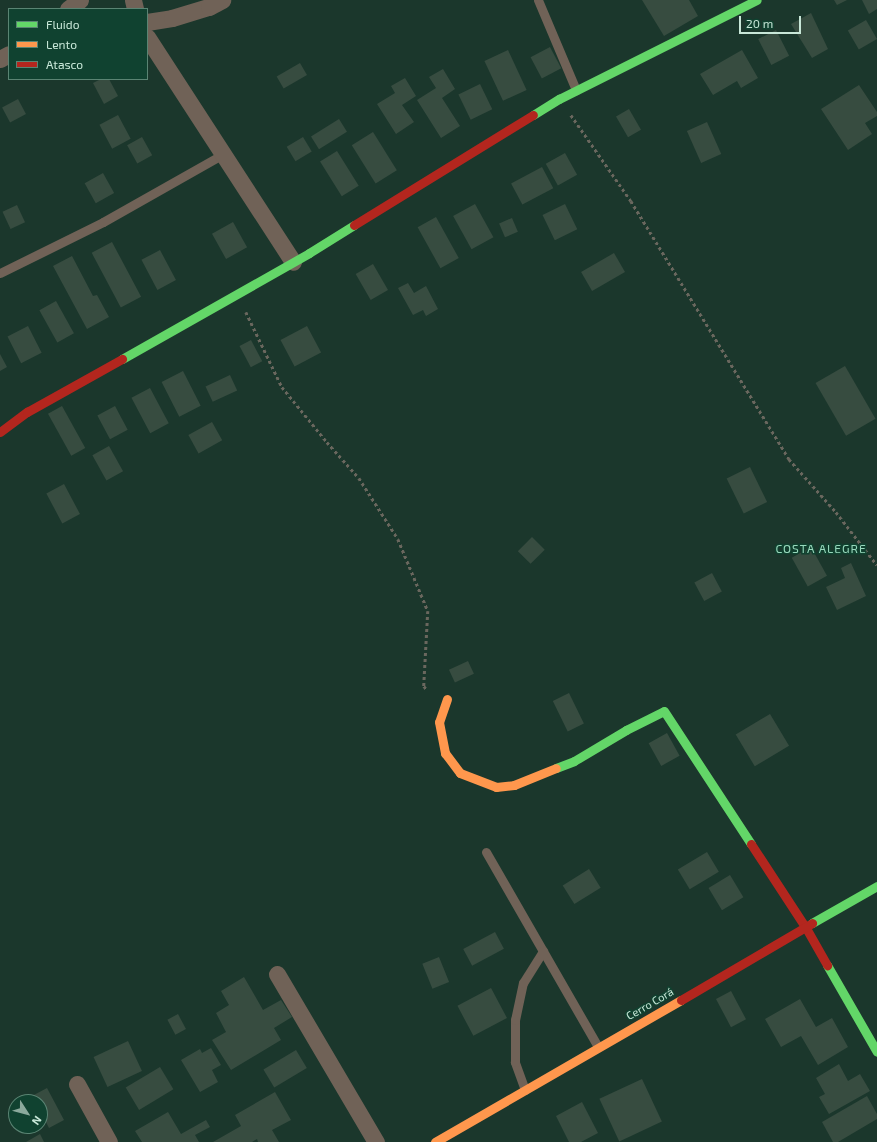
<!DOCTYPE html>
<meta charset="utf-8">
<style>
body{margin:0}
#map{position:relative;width:877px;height:1142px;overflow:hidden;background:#1b372c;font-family:"Exo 2",sans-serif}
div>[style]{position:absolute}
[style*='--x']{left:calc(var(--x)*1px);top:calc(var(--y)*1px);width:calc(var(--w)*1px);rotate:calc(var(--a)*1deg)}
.building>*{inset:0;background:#374c40;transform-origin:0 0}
.path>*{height:2.5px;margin-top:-1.25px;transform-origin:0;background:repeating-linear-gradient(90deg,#6a675e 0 3px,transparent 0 6px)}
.lane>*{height:9px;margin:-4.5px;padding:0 4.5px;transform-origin:4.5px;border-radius:4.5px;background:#706257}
.street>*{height:17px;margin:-8.5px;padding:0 8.5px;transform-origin:8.5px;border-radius:8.5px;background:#706257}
.fast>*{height:9px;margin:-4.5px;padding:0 4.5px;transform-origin:4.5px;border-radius:4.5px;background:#63d668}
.slow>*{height:9px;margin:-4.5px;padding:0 4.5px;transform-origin:4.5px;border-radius:4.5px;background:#ff974d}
.jam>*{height:9px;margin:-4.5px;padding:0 4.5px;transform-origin:4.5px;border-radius:4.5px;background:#b3261e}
span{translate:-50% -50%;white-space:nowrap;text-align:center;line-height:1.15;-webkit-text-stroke:3px #104230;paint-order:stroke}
.street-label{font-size:11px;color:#c8e7d8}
.neighbourhood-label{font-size:12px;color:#98d8bc;letter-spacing:1px}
.legend{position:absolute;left:8px;top:8px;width:140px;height:72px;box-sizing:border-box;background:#104230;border:1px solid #5a8473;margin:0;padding:5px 7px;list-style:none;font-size:12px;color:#c8e7d8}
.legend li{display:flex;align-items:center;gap:8px;height:20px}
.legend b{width:20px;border:1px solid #5a8473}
.north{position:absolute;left:8px;top:1094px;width:40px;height:40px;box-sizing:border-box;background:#104230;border:1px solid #5a8473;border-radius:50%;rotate:126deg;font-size:11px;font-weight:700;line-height:16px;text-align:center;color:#c8e7d8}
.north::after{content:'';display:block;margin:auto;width:14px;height:18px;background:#8ba99c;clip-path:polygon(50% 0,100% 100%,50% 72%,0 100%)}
.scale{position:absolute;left:739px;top:16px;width:62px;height:18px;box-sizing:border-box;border:2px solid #c8e7d8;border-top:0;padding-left:5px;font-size:12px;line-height:14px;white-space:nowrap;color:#c8e7d8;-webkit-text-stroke:3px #104230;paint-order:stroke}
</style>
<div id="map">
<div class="building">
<div style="clip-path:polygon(642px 0,689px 0,698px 16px,664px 36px)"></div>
<div style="clip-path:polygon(834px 0,847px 0,837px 5px)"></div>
<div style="clip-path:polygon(862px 0,877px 0,877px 9px,869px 14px)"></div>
<div style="clip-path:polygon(811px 13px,828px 49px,812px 58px,791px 24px)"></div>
<div style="left:866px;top:20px;width:22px;height:21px;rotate:60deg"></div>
<div style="left:776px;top:30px;width:29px;height:20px;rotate:63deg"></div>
<div style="left:550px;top:47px;width:24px;height:22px;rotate:62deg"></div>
<div style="left:508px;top:50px;width:44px;height:26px;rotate:65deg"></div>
<div style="clip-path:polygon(742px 50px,758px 78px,741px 88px,737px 81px,713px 95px,700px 74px)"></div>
<div style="left:300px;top:63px;width:14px;height:27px;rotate:60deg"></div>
<div style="clip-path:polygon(443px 69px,455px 89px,442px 98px,460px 126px,441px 138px,417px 100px,436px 88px,429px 77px)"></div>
<div style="clip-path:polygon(405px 78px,416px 96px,402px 105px,414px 122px,396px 134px,377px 104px,395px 93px,391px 86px)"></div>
<div style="clip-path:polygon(101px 79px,109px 79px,118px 96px,104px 104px,93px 83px)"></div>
<div style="left:480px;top:84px;width:28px;height:24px;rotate:64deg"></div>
<div style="clip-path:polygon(859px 85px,877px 112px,877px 116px,865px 123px,872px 134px,848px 150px,821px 109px)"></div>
<div style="left:18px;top:99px;width:17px;height:18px;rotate:62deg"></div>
<div style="left:629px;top:109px;width:24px;height:15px;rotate:60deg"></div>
<div style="left:118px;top:115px;width:27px;height:21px;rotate:62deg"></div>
<div style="left:339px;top:119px;width:15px;height:33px;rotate:58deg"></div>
<div style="left:707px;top:122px;width:35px;height:22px;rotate:66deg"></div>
<div style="left:373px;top:132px;width:45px;height:25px;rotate:58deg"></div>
<div style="left:142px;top:137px;width:21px;height:17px;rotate:61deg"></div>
<div style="left:303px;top:137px;width:17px;height:19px;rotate:59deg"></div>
<div style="left:337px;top:151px;width:41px;height:20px;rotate:58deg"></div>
<div style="left:565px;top:153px;width:25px;height:22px;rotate:61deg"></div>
<div style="left:542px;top:167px;width:24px;height:35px;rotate:62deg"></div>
<div style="left:103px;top:173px;width:23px;height:21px;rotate:61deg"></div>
<div style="left:475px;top:204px;width:38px;height:25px;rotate:61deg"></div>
<div style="left:565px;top:204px;width:28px;height:25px;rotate:64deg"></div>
<div style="left:17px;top:205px;width:19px;height:16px;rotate:65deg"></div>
<div style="left:436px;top:217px;width:47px;height:21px;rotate:61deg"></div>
<div style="left:512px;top:218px;width:15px;height:14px;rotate:67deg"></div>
<div style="left:233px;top:222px;width:29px;height:24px;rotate:61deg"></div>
<div style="left:112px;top:242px;width:62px;height:23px;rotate:62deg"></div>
<div style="left:160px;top:250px;width:34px;height:21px;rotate:62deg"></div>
<div style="left:614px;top:253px;width:22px;height:38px;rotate:60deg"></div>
<div style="clip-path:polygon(72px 256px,93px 296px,97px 295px,109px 317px,87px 329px,53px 266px)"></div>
<div style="left:373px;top:264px;width:30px;height:20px;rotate:60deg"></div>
<div style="clip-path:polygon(408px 283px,414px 293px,426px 286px,438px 309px,426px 316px,423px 310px,413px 315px,398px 288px)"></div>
<div style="left:56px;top:301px;width:37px;height:19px;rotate:61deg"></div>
<div style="left:28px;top:326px;width:30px;height:23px;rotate:63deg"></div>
<div style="left:307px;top:326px;width:30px;height:30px;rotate:62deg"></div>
<div style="left:251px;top:340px;width:24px;height:13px;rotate:62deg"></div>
<div style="clip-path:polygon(0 354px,7px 367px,0 371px)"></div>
<div style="left:845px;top:366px;width:61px;height:34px;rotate:60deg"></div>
<div style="left:183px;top:371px;width:39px;height:24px;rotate:63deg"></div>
<div style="left:230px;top:375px;width:17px;height:27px;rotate:65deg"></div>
<div style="left:150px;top:388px;width:40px;height:21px;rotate:62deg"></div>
<div style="left:62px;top:406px;width:48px;height:16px;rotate:61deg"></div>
<div style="left:115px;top:406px;width:27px;height:20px;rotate:62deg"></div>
<div style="left:212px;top:422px;width:21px;height:27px;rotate:61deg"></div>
<div style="left:109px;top:446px;width:29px;height:19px;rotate:61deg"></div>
<div style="left:750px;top:467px;width:39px;height:26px;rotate:64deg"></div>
<div style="left:64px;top:484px;width:34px;height:20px;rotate:62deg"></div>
<div style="left:532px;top:537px;width:18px;height:20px;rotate:45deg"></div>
<div style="left:811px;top:547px;width:33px;height:22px;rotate:61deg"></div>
<div style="clip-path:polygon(851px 563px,866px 596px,837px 610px,826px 587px,845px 578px,841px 568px)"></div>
<div style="left:712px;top:573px;width:21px;height:20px;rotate:62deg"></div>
<div style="left:468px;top:661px;width:14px;height:21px;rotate:65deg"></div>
<div style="left:569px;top:693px;width:34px;height:18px;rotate:64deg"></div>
<div style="left:770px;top:714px;width:37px;height:40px;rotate:59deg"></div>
<div style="left:667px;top:733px;width:26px;height:21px;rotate:61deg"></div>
<div style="left:707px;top:852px;width:23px;height:34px;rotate:59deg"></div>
<div style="left:589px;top:869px;width:22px;height:31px;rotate:58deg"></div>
<div style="left:730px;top:875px;width:26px;height:25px;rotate:59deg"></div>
<div style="left:495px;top:932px;width:19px;height:36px;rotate:62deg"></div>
<div style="left:439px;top:957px;width:27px;height:18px;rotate:68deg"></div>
<div style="clip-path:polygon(244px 977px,263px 1010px,281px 1000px,292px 1017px,274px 1028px,281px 1040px,231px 1070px,212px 1040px,226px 1032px,216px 1013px,229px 1005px,221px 991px)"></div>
<div style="left:491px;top:988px;width:34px;height:38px;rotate:62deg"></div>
<div style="left:731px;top:991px;width:32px;height:17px;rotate:62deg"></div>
<div style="clip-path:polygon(800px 999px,816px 1027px,832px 1018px,848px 1047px,818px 1065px,801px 1036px,781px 1047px,765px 1019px)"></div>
<div style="left:178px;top:1014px;width:17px;height:12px;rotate:62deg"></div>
<div style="left:128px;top:1041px;width:33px;height:38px;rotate:65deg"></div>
<div style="clip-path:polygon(211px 1048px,221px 1065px,212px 1070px,218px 1082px,200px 1092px,181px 1060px,200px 1049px,202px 1053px)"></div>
<div style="left:296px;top:1050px;width:21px;height:38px;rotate:59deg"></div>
<div style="clip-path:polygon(839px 1064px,848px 1081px,860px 1074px,870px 1091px,829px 1114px,819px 1097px,825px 1094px,816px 1078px)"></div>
<div style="left:160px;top:1067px;width:26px;height:40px;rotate:59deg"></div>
<div style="left:642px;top:1079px;width:47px;height:47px;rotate:65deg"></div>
<div style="clip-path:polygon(47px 1088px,64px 1120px,49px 1128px,40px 1110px,40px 1102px,36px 1102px,32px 1096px)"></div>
<div style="clip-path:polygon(275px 1092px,291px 1120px,272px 1130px,279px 1142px,258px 1142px,257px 1139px,252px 1142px,213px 1142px,241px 1126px,235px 1115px)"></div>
<div style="clip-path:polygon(867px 1096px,877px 1114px,877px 1119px,838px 1142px,833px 1142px,822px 1122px)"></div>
<div style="clip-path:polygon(582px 1102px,598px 1133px,581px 1142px,569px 1142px,556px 1116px)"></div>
<div style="clip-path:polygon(168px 1112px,181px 1134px,206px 1120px,210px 1127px,195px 1135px,199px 1142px,142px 1142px,135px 1131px)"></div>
<div style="clip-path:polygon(40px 1134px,44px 1142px,26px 1142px)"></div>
</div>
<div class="path">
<div style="--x:571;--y:115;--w:105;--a:55.1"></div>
<div style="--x:631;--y:201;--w:303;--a:58.5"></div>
<div style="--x:789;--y:459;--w:71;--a:48.4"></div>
<div style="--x:836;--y:512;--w:67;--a:52.3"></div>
<div style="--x:246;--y:312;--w:83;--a:64.4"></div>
<div style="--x:282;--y:387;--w:71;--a:50.7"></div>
<div style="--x:327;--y:442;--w:48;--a:48.4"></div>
<div style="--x:359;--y:478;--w:72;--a:57.4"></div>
<div style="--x:398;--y:539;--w:78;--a:67.4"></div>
<div style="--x:428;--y:611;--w:75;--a:93.1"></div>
<div style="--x:424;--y:686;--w:5;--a:53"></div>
</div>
<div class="lane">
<div style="--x:538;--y:0;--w:98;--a:67.1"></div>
<div style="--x:0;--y:273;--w:115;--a:-26.3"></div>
<div style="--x:103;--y:222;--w:138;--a:-29.5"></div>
<div style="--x:486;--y:852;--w:225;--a:60.1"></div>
<div style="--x:525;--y:1090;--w:30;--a:-110"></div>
<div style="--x:515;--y:1062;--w:42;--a:-90"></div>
<div style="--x:515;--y:1020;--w:38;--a:-78"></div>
<div style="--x:523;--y:983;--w:38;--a:-58"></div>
</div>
<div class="street">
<div style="--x:133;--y:0;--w:9;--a:77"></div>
<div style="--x:68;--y:9;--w:15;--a:-37"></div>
<div style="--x:147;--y:22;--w:25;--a:-9"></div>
<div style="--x:172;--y:18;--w:39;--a:-17"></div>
<div style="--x:209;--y:7;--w:15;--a:-28"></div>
<div style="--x:147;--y:37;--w:268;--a:57"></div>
<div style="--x:0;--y:59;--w:10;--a:-29"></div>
<div style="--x:277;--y:974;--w:195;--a:59.5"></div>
<div style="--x:77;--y:1084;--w:66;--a:61.1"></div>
</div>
<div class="fast">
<div style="--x:533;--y:115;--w:31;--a:-32"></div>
<div style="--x:559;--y:99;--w:221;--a:-26.6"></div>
<div style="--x:122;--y:359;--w:215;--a:-29.5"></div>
<div style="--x:309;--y:253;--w:53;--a:-31.9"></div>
<div style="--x:556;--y:768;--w:19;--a:-21"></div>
<div style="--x:574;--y:761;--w:61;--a:-30.8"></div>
<div style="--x:626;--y:730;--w:42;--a:-26.6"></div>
<div style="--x:664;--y:711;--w:159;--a:56.8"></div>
<div style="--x:812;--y:923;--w:75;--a:-29.6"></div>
<div style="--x:827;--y:965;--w:100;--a:60.1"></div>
</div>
<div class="slow">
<div style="--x:447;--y:699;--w:24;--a:109"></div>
<div style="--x:439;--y:722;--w:32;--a:79"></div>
<div style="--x:445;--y:753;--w:25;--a:53"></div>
<div style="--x:460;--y:773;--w:39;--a:21"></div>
<div style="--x:496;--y:787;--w:18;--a:-6"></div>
<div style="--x:514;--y:785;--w:45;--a:-22"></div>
<div style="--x:435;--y:1142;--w:284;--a:-30"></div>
</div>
<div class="jam">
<div style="--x:354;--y:225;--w:210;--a:-31.6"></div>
<div style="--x:0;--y:432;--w:34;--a:-37"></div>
<div style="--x:27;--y:412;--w:109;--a:-29.2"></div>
<div style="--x:751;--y:844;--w:100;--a:56.8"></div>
<div style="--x:806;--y:928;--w:43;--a:60.4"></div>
<div style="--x:681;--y:1000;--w:152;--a:-30.4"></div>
</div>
<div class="street-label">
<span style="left:650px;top:1004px;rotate:-30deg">Cerro Corá</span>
</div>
<div class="neighbourhood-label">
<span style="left:821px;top:549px">COSTA ALEGRE</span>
</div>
<ul class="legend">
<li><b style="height:5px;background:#63d668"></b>Fluido</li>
<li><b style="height:5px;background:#ff974d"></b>Lento</li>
<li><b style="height:5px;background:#b3261e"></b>Atasco</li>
</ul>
<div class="north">N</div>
<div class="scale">20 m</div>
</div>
